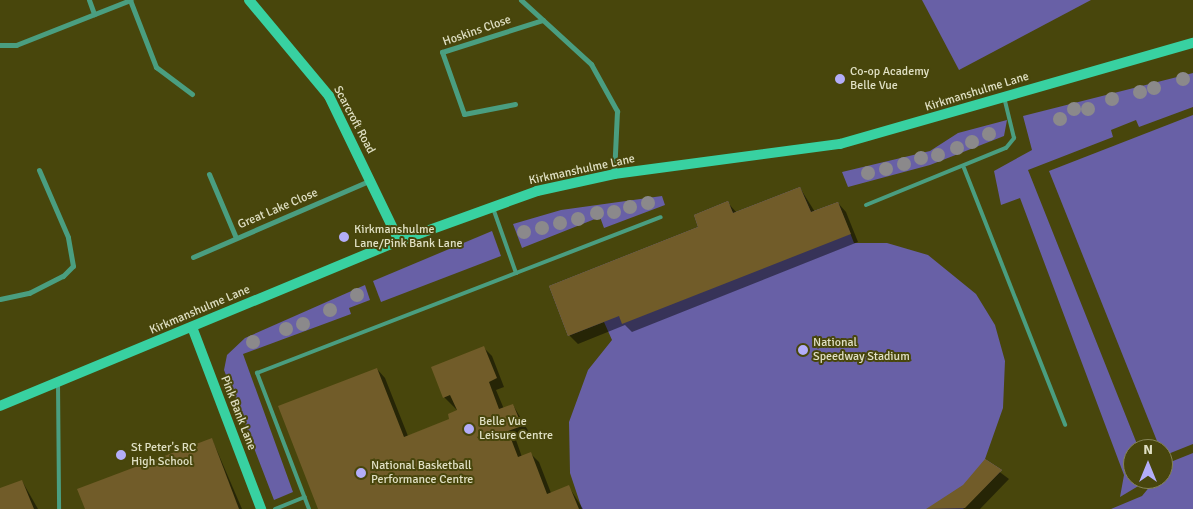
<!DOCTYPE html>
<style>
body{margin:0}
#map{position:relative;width:1193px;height:509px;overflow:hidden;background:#48460c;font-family:Signika,sans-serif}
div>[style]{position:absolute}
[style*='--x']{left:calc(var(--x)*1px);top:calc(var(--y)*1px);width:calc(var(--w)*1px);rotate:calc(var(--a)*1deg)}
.green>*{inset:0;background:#6860a6}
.shadow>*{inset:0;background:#0007}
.building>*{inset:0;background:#715c29}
.lane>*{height:4px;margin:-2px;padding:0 2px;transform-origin:2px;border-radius:2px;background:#4a9e80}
.street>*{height:5px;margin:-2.5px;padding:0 2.5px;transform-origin:2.5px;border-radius:2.5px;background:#4a9e80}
.secondary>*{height:10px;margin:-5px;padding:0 5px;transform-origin:5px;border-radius:5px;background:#38d1a1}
.trees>*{width:14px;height:14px;margin:-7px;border-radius:50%;background:#8b898b}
.dots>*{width:14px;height:14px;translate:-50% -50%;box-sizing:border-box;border:2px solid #48460c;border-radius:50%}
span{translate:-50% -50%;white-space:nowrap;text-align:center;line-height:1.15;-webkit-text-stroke:4px #48460c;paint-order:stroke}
.street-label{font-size:12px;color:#e0e0c4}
.poi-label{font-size:12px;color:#e0e0c4}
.left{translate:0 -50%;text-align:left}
.north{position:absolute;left:1123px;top:439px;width:50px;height:50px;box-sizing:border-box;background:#48460c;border:1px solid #858456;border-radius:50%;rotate:0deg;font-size:14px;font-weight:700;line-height:20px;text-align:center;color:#e0e0c4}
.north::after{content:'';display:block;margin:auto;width:18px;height:22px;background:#b3adf9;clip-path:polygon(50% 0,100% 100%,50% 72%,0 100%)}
</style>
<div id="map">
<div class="green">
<div style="clip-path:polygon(922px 0,1091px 0,959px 70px)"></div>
<div style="clip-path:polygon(1193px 73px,1193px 107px,1139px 127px,1136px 120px,1111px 130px,1113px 137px,1028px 170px,1139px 449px,1133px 449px,1133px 479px,1145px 482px,1120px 497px,1124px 475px,1020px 198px,1001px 205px,994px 171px,1032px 150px,1023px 116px)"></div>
<div style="clip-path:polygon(1193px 115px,1193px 444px,1163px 456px,1049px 171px)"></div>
<div style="clip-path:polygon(1007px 120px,1004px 136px,930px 165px,848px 187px,842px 172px,930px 151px,958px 133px)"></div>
<div style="clip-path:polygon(800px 187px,811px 212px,838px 202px,854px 243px,887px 243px,928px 255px,976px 294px,995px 325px,1005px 361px,1003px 408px,985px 459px,1002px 470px,963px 509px,582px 509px,570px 473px,569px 422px,588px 370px,612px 340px,604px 322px,568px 336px,549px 286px,698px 227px,694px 215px,728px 201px,733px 213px)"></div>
<div style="clip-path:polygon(662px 196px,665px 205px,604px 228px,600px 217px,522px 248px,513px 224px,561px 210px)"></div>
<div style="clip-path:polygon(492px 231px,501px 256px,381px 302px,373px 281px)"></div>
<div style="clip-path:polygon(365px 285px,370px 300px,349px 308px,351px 314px,243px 354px,293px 492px,274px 500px,224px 370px,227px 355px,245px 338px)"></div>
<div style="clip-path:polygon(1193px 453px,1193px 509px,1111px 509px,1142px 496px,1156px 479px,1163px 479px,1163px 465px)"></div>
</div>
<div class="shadow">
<div style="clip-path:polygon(800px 188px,815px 212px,838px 203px,846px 212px,858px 242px,632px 332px,625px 325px,578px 344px,569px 335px,728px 203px,737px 213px)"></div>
<div style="clip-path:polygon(484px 348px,492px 356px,504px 387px,496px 390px,504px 409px,513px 405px,530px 434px,516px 440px,522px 457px,530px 453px,539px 462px,551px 493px,569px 487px,583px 509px,320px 509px,377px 369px,385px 378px,408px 436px,451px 419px,458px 411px,444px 397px)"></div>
<div style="clip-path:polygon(212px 439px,242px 509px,86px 509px)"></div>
<div style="clip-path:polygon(985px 461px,1009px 479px,980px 509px,928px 509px,964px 485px)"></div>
<div style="clip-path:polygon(22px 481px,38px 509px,0 509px,0 489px)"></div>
</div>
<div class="building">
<div style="clip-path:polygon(800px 187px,811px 212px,838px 202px,851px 234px,622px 324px,619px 316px,568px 336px,549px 286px,698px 227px,694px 215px,728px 201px,733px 213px)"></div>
<div style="clip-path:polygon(484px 346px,497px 378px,489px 382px,499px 409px,513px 404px,522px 426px,508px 431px,518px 457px,531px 452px,547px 494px,569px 485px,579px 509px,318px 509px,278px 406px,377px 368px,404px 437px,449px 419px,448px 414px,457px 410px,450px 395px,443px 398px,431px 367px)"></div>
<div style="clip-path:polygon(212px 438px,239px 509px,85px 509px,77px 489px)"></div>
<div style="clip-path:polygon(985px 459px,1002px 470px,965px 508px,926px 509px,963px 485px)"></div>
<div style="clip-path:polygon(22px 480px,34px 509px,0 509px,0 488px)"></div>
</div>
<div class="lane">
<div style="--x:964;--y:168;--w:276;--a:68.5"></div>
<div style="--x:866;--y:205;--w:151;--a:-22.2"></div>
<div style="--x:1006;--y:148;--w:13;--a:-51"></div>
<div style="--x:1014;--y:138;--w:42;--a:-103.7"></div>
<div style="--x:516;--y:273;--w:155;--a:-21.1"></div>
<div style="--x:58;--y:383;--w:126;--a:89.5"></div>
<div style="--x:275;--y:509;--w:32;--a:-22"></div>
<div style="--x:309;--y:509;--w:146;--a:-110.9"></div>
<div style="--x:257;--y:373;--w:278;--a:-21.1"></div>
<div style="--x:516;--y:273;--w:69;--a:-109.5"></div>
</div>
<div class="street">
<div style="--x:89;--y:0;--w:15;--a:70"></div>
<div style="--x:130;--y:0;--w:72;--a:68.8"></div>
<div style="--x:156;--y:67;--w:45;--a:36.9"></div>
<div style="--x:521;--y:0;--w:95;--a:42.4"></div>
<div style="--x:591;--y:64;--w:54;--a:61"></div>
<div style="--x:617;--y:111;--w:63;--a:92.7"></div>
<div style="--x:0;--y:45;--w:16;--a:0"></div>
<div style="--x:16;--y:45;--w:123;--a:-21.5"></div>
<div style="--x:515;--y:104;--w:52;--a:168.9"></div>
<div style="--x:464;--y:114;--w:66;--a:-109.5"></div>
<div style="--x:442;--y:52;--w:106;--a:-17.6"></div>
<div style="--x:209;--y:174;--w:69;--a:67.1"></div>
<div style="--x:193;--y:257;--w:194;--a:-23.4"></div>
<div style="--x:0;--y:299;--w:30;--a:-12"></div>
<div style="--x:29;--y:293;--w:38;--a:-27"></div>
<div style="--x:63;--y:276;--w:14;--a:-45"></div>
<div style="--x:73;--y:266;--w:29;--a:-100"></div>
<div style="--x:68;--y:237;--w:73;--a:-113.4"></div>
</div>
<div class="secondary">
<div style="--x:249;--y:0;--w:125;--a:50.2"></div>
<div style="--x:329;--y:96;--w:161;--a:64.2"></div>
<div style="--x:192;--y:327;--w:195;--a:69.2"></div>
<div style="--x:0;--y:406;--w:432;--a:-22.5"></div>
<div style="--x:399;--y:241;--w:147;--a:-19.9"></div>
<div style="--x:537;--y:191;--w:79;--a:-12.4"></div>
<div style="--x:614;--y:174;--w:228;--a:-7.6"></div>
<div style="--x:840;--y:144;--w:367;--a:-16"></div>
</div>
<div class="trees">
<div style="left:1183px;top:79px"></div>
<div style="left:1154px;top:88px"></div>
<div style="left:1140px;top:92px"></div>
<div style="left:1112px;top:99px"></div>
<div style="left:1074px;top:109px"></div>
<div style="left:1088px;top:109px"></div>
<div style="left:1060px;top:119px"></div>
<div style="left:989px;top:134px"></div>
<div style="left:972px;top:142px"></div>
<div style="left:957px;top:148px"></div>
<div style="left:938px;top:155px"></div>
<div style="left:921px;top:158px"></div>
<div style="left:904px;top:164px"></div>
<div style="left:886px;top:169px"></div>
<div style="left:868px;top:173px"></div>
<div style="left:648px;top:203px"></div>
<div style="left:630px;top:207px"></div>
<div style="left:614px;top:212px"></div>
<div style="left:597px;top:213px"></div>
<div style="left:578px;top:219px"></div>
<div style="left:560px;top:223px"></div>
<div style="left:542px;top:228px"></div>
<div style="left:524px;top:232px"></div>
<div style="left:357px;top:295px"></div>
<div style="left:330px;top:310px"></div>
<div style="left:303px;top:324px"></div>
<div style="left:286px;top:329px"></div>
<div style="left:253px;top:342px"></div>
</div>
<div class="dots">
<div style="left:840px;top:79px;background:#b3adf9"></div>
<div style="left:344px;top:237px;background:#b3adf9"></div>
<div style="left:803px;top:350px;background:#b3adf9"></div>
<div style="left:469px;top:429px;background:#b3adf9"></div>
<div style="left:121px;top:455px;background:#b3adf9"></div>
<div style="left:361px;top:473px;background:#b3adf9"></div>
</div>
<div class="street-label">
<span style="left:477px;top:31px;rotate:-19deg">Hoskins Close</span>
<span style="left:977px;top:92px;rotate:-17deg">Kirkmanshulme Lane</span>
<span style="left:354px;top:120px;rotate:62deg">Scarcroft Road</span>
<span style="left:582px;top:170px;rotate:-12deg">Kirkmanshulme Lane</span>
<span style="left:278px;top:209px;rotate:-23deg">Great Lake Close</span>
<span style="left:200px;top:310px;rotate:-23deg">Kirkmanshulme Lane</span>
<span style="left:238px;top:413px;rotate:69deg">Pink Bank Lane</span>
</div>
<div class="poi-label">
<span class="left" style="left:850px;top:79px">Co-op Academy<br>Belle Vue</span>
<span class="left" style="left:354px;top:237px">Kirkmanshulme<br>Lane/Pink Bank Lane</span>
<span class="left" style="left:813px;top:350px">National<br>Speedway Stadium</span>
<span class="left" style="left:479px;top:429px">Belle Vue<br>Leisure Centre</span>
<span class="left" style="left:131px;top:455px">St Peter's RC<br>High School</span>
<span class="left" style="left:371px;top:473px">National Basketball<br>Performance Centre</span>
</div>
<div class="north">N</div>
</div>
